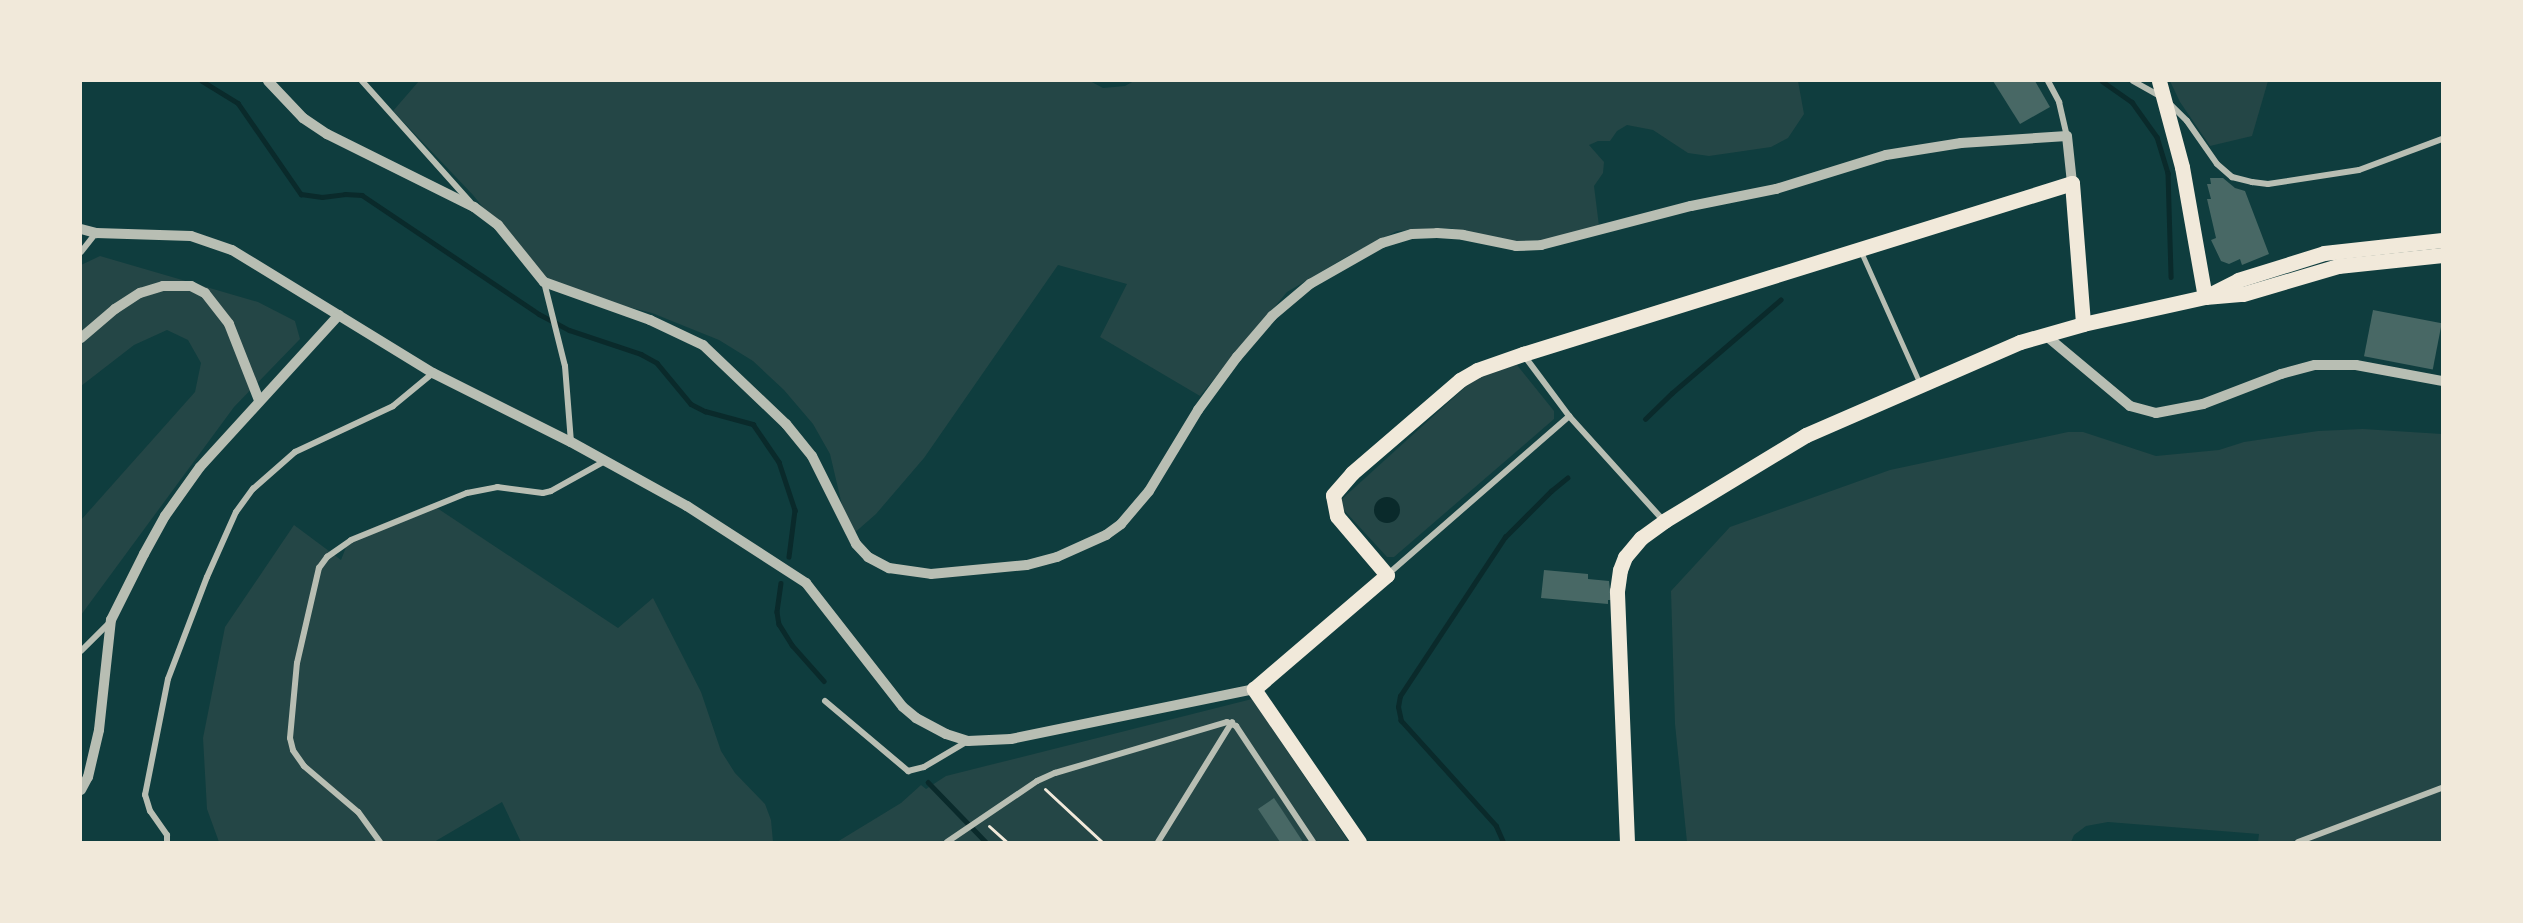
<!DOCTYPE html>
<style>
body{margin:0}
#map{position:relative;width:2523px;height:923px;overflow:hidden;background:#0f3d3e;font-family:Figtree,sans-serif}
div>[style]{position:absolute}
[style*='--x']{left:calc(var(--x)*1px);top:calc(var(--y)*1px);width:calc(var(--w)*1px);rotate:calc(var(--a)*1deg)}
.green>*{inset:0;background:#244646}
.water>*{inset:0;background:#0a2a2b}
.round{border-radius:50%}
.stream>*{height:4.5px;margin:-2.25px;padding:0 2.25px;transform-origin:2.25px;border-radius:2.25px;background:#0a2a2b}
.building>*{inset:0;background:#486865;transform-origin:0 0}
.path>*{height:3px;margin:-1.5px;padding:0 1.5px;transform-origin:1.5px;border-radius:1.5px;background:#f1e9da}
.service>*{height:4.5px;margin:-2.25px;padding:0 2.25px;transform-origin:2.25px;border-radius:2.25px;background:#b8beb3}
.minor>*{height:6px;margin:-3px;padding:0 3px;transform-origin:3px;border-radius:3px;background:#b8beb3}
.tertiary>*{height:10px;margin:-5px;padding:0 5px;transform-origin:5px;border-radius:5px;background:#b8beb3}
.primary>*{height:15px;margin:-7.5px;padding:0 7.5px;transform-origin:7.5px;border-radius:7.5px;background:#f1e9da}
span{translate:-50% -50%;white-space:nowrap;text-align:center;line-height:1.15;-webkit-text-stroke:4.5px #f1e9da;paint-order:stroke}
.frame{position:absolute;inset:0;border:82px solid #f1e9da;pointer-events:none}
</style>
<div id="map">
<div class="green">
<div style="clip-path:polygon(419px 81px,1090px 81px,1103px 88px,1125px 86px,1134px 81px,1798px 81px,1804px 114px,1788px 138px,1771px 147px,1709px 156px,1688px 153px,1653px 130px,1627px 125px,1617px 131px,1610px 141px,1598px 141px,1589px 145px,1604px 162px,1603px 173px,1594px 186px,1599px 226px,1553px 239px,1508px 244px,1479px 239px,1451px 228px,1397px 231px,1348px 256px,1287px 292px,1200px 396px,1100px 337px,1127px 284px,1058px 265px,924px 458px,876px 514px,852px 535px,846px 522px,830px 454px,813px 424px,784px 390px,753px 361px,719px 340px,652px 313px,577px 294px,540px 278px,473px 195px,393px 111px)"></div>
<div style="clip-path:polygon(2170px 81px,2268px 81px,2252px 136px,2210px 146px,2180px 102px)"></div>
<div style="clip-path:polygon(100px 256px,258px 302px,295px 321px,300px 339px,234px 407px,81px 615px,81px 520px,195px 392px,201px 363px,188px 340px,167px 330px,134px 345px,81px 386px,81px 265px)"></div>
<div style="clip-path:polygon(1517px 365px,1554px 411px,1554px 419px,1394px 557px,1387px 557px,1342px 508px,1342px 499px,1473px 380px,1480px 375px)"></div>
<div style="clip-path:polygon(2363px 429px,2442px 434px,2442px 842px,2258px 842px,2259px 834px,2108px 822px,2086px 826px,2074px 835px,2071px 842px,1687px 842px,1675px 724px,1671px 591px,1730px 527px,1890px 470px,2068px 432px,2083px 432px,2156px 456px,2219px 450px,2244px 442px,2318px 431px)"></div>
<div style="clip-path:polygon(431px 504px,618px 628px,653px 598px,701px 692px,721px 751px,735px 773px,765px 804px,771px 820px,773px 842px,521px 842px,502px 802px,434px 842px,219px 842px,207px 809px,203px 738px,225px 627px,294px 525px,341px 560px,350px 537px)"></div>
<div style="clip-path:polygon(1252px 699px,1349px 842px,837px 842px,901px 803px,921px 785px,926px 789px,946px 776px)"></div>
</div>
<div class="water">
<div class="round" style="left:1374px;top:497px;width:26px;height:26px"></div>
</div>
<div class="stream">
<div style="--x:202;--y:81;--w:42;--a:31.4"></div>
<div style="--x:238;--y:103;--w:111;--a:55.3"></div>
<div style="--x:301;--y:194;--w:21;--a:8"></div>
<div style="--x:322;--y:197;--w:23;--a:-7"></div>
<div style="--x:345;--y:194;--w:17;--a:3"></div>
<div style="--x:362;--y:195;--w:213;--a:33.9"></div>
<div style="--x:539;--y:314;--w:34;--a:28"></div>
<div style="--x:569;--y:330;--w:76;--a:18.4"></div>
<div style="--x:641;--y:354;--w:18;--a:29"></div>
<div style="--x:657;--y:363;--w:53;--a:50.3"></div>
<div style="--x:691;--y:404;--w:16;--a:27"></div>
<div style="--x:705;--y:411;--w:50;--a:15.2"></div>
<div style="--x:753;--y:424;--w:46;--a:55.6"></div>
<div style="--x:779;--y:462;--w:51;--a:71.6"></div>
<div style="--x:795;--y:510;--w:47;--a:97.3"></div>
<div style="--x:2102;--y:81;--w:37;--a:35"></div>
<div style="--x:2132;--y:102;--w:43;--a:54.5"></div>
<div style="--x:2157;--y:137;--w:38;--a:73"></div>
<div style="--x:2168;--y:173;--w:104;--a:88.3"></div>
<div style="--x:1645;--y:419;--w:37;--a:-44"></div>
<div style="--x:1672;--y:393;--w:143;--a:-40.7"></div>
<div style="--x:781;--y:583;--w:29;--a:98"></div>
<div style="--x:777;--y:612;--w:12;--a:81"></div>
<div style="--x:779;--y:624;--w:25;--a:58"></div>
<div style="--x:792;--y:645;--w:48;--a:48.4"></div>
<div style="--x:928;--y:782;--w:83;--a:46"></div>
<div style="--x:1503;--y:842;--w:17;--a:-114"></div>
<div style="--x:1496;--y:826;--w:142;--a:-132.1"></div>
<div style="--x:1401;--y:721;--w:14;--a:-102"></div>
<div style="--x:1398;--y:707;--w:11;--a:-80"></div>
<div style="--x:1400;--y:696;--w:191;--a:-56.6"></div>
<div style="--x:1505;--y:537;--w:65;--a:-45"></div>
<div style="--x:1551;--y:491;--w:21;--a:-39"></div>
</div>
<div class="building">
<div style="clip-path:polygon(1993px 81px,2035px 81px,2050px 107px,2020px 124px)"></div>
<div style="clip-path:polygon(2210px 178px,2223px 178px,2235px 188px,2245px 191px,2269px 254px,2242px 265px,2240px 259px,2229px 264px,2221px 261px,2211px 240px,2216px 238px,2207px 199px,2211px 199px,2207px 184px,2211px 184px)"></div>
<div style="left:2373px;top:310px;width:70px;height:47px;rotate:11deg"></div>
<div style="clip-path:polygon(1544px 570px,1588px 574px,1588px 579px,1609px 581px,1611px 600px,1608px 600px,1608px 604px,1541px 598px)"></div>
<div style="clip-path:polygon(1274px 798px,1284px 813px,1303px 842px,1280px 842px,1258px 809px)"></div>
</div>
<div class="path">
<div style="--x:1045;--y:789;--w:78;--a:42.9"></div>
<div style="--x:989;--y:826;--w:24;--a:42"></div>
</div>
<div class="service">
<div style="--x:1861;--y:251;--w:145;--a:65.9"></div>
</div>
<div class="minor">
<div style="--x:362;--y:81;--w:162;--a:48.2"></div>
<div style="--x:2048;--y:81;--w:24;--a:62"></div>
<div style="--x:2059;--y:102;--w:35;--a:77"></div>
<div style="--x:2133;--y:81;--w:31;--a:29"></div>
<div style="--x:2170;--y:104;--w:24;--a:45"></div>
<div style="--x:2187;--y:121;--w:52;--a:55.1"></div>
<div style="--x:2217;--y:164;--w:20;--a:41"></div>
<div style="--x:2232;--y:177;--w:21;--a:14"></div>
<div style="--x:2252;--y:182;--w:16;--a:7"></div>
<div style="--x:2268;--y:184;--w:92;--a:-8.7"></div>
<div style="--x:2359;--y:170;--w:89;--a:-20.5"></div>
<div style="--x:81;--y:252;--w:24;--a:-52"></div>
<div style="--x:544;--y:282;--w:87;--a:76"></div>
<div style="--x:565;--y:366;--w:76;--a:85.5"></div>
<div style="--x:1523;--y:354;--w:77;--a:53.4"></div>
<div style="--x:1569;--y:416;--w:140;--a:47.9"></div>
<div style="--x:1387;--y:575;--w:242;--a:-41.1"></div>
<div style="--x:81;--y:651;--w:41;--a:-45"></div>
<div style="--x:825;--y:701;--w:109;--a:40.1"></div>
<div style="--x:908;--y:771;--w:16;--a:-14"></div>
<div style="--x:924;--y:767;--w:51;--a:-30.6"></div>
<div style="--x:167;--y:842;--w:7;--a:-90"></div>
<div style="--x:167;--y:835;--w:29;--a:-125"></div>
<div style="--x:150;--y:811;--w:17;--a:-107"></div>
<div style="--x:145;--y:795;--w:118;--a:-78.8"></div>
<div style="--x:168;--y:679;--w:109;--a:-69.1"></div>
<div style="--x:207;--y:577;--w:71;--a:-66"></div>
<div style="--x:236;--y:512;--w:29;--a:-54"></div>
<div style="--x:253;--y:489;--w:56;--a:-41.4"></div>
<div style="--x:295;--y:452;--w:108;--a:-25.1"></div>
<div style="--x:393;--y:406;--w:52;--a:-39.5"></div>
<div style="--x:380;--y:842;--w:37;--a:-126"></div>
<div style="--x:358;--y:812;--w:71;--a:-139.6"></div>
<div style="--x:304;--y:766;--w:19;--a:-125"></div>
<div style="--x:293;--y:750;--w:12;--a:-104"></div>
<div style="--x:290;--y:738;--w:75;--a:-84.7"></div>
<div style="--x:297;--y:663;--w:98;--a:-77"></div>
<div style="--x:319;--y:568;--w:14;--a:-54"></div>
<div style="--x:327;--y:557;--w:29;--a:-35"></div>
<div style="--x:351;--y:540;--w:125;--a:-22.1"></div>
<div style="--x:467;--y:493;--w:31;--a:-11"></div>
<div style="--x:497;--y:487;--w:46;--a:7.4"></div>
<div style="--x:543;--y:493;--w:8;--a:-14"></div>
<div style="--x:551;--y:491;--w:60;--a:-29.1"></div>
<div style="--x:947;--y:842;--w:109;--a:-34.1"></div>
<div style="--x:1037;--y:781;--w:20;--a:-24"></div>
<div style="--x:1055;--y:773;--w:179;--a:-16.5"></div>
<div style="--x:1227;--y:722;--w:10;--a:24"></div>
<div style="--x:1236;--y:726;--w:139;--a:56.4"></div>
<div style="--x:1158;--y:842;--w:141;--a:-58.3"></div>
<div style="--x:2298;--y:842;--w:154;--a:-20.6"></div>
</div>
<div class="tertiary">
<div style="--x:268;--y:81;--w:51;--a:46.6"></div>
<div style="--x:303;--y:118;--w:29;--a:34"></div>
<div style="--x:327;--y:134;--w:164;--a:26.4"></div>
<div style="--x:474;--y:207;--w:30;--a:37"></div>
<div style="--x:498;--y:225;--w:73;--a:51.1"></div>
<div style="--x:544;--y:282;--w:113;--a:19.7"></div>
<div style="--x:650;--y:320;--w:59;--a:25.3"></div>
<div style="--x:703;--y:345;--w:115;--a:43.6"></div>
<div style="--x:786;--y:424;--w:41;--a:50.9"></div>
<div style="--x:812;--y:456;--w:98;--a:63.4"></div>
<div style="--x:856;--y:544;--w:18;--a:47"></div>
<div style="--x:868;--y:557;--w:24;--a:28"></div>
<div style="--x:889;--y:568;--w:42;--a:8.1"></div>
<div style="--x:931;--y:574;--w:96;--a:-5.4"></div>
<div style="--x:1027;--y:565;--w:31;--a:-15"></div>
<div style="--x:1057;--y:557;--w:54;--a:-24.2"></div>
<div style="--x:1106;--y:535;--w:19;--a:-36"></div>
<div style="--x:1121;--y:524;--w:43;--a:-49.7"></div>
<div style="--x:1149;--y:491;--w:95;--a:-58.8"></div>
<div style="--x:1198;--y:410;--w:66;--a:-53.7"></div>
<div style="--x:1237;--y:357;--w:54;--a:-49.5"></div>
<div style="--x:1272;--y:316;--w:50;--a:-40.1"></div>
<div style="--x:1310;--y:284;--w:83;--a:-29.7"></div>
<div style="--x:1382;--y:243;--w:31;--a:-17"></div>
<div style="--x:1412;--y:234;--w:25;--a:-2"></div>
<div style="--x:1437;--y:233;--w:26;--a:4"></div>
<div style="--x:1463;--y:235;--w:54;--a:11.7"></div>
<div style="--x:1516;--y:246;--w:25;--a:-2"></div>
<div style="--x:1541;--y:245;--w:155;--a:-14.6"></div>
<div style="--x:1691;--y:206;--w:87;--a:-11.3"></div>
<div style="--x:1776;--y:189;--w:115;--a:-17.2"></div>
<div style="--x:1886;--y:155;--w:76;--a:-9.1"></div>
<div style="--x:1961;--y:143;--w:106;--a:-3.8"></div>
<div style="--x:2067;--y:136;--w:47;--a:83.9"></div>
<div style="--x:81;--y:229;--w:16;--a:15"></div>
<div style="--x:96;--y:233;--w:95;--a:1.8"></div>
<div style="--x:191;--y:236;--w:43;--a:18.9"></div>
<div style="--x:232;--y:250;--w:236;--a:31.5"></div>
<div style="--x:433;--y:373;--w:154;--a:26.6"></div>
<div style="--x:571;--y:442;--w:132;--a:28.9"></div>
<div style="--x:687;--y:506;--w:142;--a:32.9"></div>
<div style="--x:806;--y:583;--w:157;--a:52"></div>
<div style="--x:903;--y:707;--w:17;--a:40"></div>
<div style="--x:916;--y:718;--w:34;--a:28"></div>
<div style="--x:946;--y:734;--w:23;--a:18"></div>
<div style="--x:968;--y:741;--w:43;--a:-2.7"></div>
<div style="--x:1011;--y:739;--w:248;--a:-11.6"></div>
<div style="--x:2044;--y:334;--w:112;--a:39.9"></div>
<div style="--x:2130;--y:406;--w:27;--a:15"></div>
<div style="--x:2156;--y:413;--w:48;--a:-10.8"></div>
<div style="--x:2203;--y:404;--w:84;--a:-21"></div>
<div style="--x:2281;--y:374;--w:35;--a:-15"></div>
<div style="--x:2315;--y:365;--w:41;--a:0"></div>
<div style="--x:2356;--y:365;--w:87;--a:10.5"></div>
<div style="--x:81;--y:338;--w:45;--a:-40.5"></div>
<div style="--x:115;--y:309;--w:30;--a:-33"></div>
<div style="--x:140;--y:293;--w:24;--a:-17"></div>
<div style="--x:163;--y:286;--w:28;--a:0"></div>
<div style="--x:191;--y:286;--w:16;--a:27"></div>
<div style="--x:205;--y:293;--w:39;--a:52"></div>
<div style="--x:229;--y:324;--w:82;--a:68.5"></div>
<div style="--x:81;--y:790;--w:15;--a:-62"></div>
<div style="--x:88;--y:777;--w:48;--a:-76.8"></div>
<div style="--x:99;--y:730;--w:111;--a:-83.8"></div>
<div style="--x:111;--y:620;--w:74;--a:-63.4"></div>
<div style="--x:144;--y:554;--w:43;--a:-61.1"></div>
<div style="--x:165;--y:516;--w:60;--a:-54.5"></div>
<div style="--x:200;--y:467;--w:206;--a:-47.6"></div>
</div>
<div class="primary">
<div style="--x:2159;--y:81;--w:89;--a:75"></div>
<div style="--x:2182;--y:167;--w:132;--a:80"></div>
<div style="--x:2211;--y:294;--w:30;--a:-27"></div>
<div style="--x:2238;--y:280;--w:90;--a:-17.4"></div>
<div style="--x:2324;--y:253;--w:119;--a:-6.3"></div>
<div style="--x:1359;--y:842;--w:186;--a:-124.5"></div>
<div style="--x:1254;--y:689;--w:175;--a:-40.6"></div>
<div style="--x:1387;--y:575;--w:77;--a:-130.3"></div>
<div style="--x:1337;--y:516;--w:21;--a:-101"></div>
<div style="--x:1333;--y:495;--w:29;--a:-49"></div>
<div style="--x:1352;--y:473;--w:143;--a:-40.7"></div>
<div style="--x:1460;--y:380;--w:20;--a:-30"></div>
<div style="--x:1477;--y:370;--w:49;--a:-19.2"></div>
<div style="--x:1523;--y:354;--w:575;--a:-17.3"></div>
<div style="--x:2072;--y:183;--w:141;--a:85.5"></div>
<div style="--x:1627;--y:842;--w:251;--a:-92.3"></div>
<div style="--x:1617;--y:591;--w:21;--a:-82"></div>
<div style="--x:1620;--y:570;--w:14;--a:-69"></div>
<div style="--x:1625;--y:557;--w:25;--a:-50"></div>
<div style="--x:1641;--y:538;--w:29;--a:-36"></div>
<div style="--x:1664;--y:521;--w:166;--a:-31.2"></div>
<div style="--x:1806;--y:435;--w:233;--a:-23.5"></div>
<div style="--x:2020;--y:342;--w:66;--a:-15.9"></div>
<div style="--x:2083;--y:324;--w:125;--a:-12.5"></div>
<div style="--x:2205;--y:297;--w:38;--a:-5"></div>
<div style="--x:2243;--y:294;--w:99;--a:-16.4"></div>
<div style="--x:2338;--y:266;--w:105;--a:-6"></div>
</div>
<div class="frame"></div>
</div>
